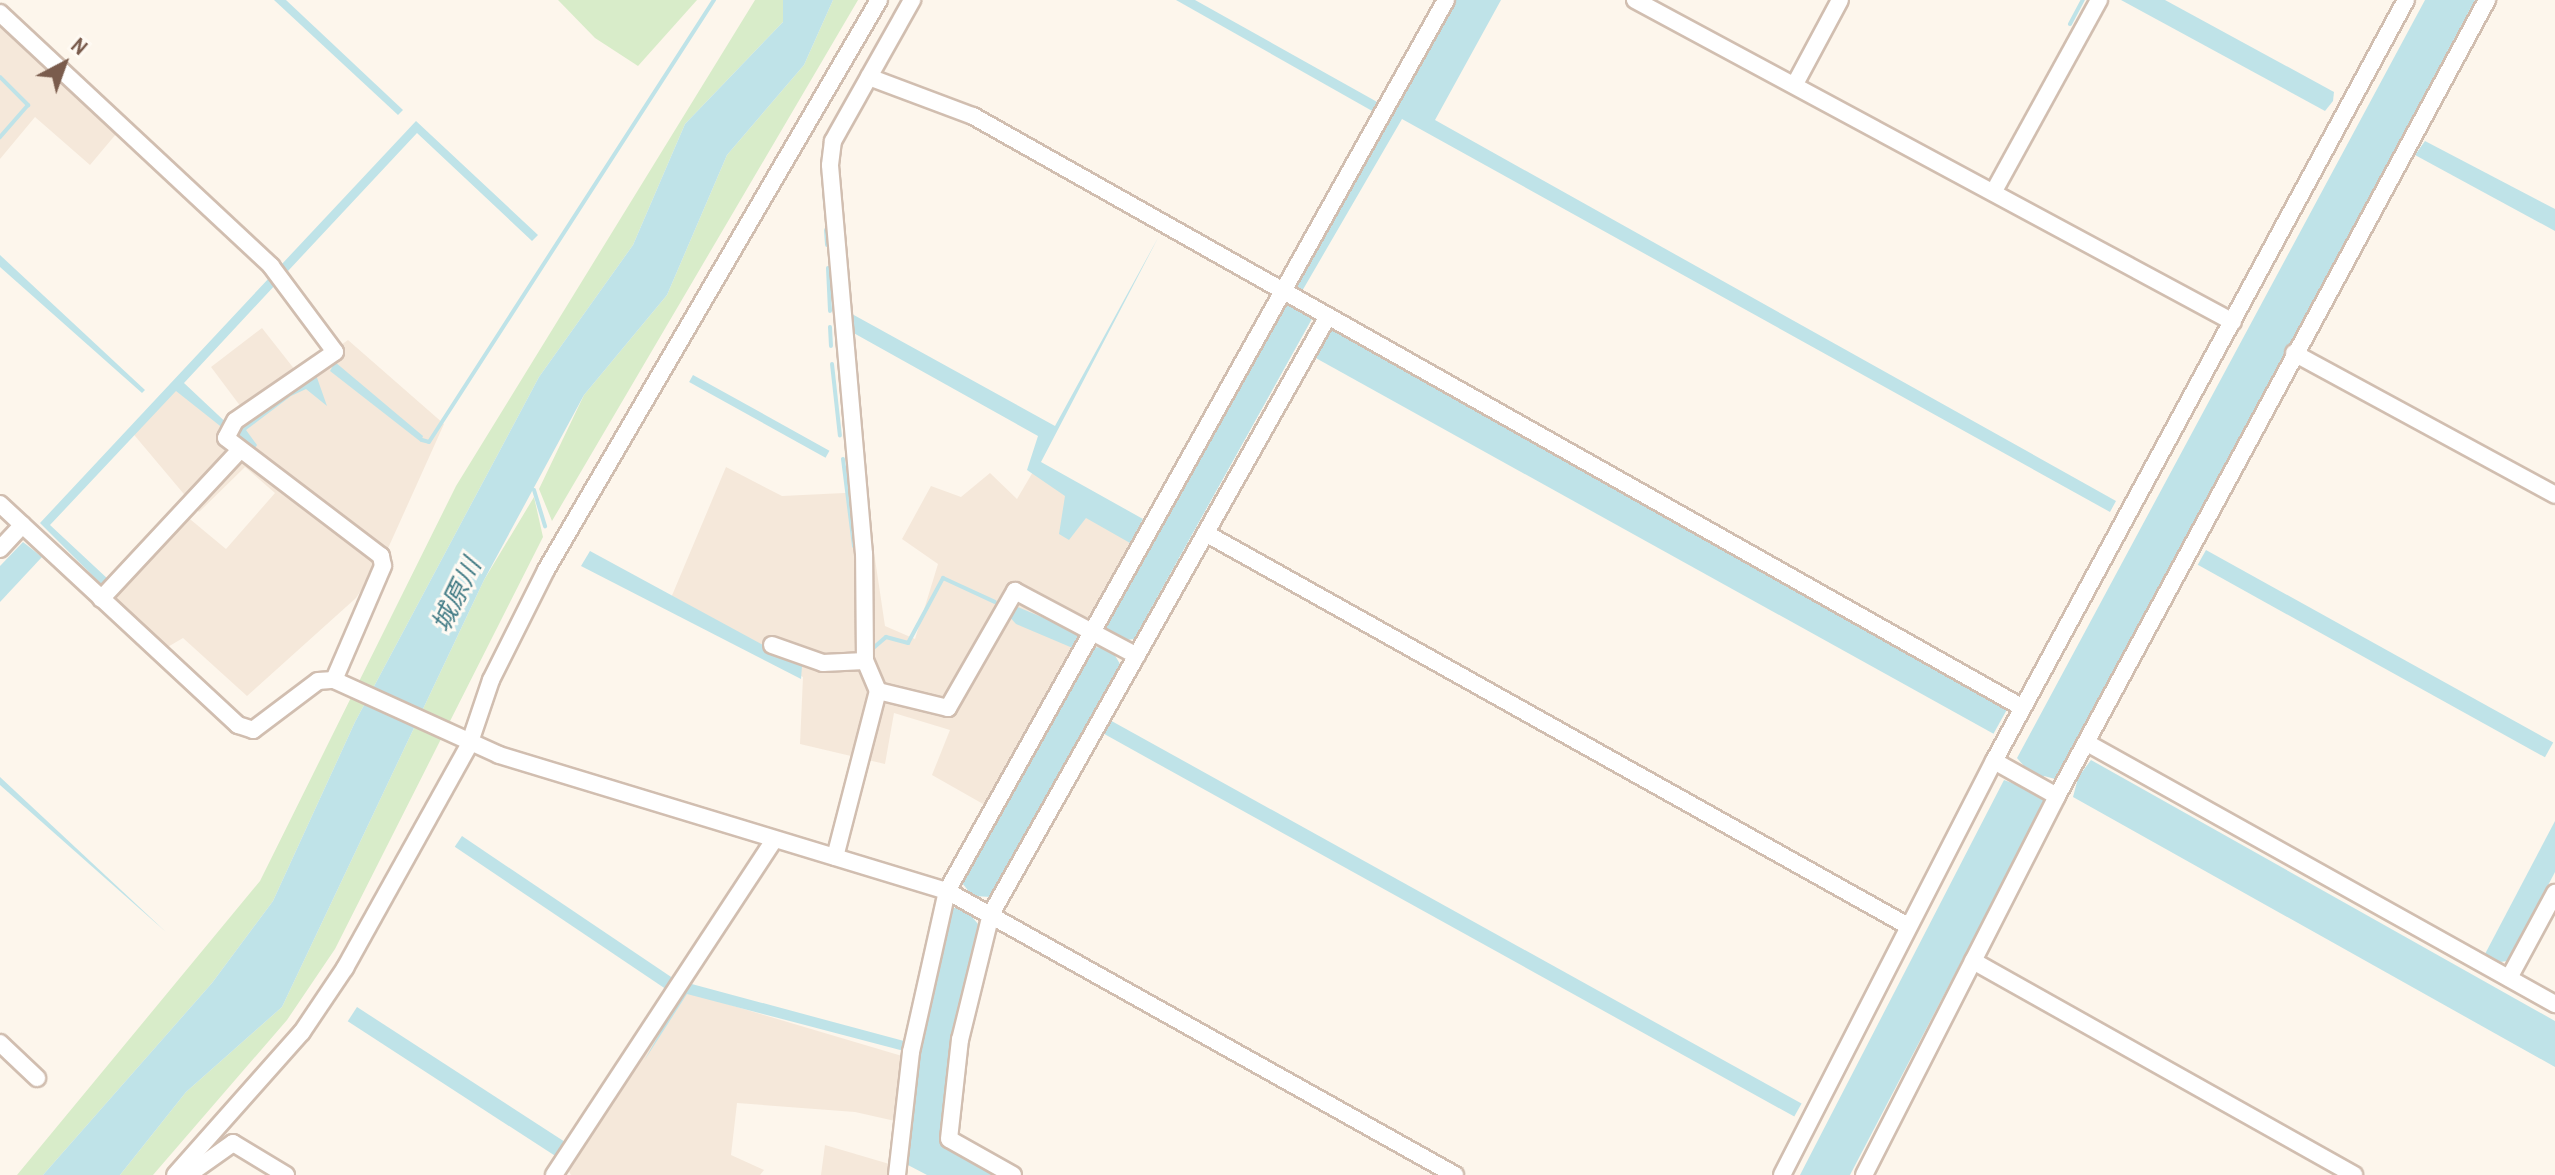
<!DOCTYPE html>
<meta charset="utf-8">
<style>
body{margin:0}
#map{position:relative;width:2555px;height:1175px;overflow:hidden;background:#fdf6ec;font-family:"Archivo Narrow","Noto Sans JP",sans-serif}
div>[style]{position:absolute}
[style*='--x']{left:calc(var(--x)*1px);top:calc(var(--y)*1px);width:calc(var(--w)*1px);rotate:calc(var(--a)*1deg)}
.residential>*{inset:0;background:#f5e8da}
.green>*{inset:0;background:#d8ecc9}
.water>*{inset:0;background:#bfe3e8;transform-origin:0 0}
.stream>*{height:4px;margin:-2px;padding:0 2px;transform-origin:2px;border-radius:2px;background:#bfe3e8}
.roads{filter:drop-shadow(2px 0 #d1beb0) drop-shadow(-2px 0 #d1beb0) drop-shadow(0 2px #d1beb0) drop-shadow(0 -2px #d1beb0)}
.minor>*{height:16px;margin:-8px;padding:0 8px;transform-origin:8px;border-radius:8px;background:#fff}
span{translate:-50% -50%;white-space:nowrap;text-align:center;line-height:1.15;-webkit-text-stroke:6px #fffaf3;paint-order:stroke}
.water-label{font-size:26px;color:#437c86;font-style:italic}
.north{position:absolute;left:24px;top:24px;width:80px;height:80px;-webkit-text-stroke:6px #fffaf3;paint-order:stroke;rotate:41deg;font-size:22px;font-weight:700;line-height:32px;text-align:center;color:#7a5c4d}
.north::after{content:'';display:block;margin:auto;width:28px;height:36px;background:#7a5c4d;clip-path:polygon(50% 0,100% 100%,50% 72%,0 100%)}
</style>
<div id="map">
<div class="residential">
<div style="clip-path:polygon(0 3px,127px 121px,90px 165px,35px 117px,0 159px)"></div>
<div style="clip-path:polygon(262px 328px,299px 375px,348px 340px,444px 424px,385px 555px,356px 598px,247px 696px,183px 638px,166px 648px,102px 592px,179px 510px,226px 549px,275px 493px,245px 467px,199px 512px,130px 430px,177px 382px,224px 421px,241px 407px,211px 367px)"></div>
<div style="clip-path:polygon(1037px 465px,1155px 537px,1006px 817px,932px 775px,950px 730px,894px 713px,885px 764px,800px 744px,803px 677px,668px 605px,726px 467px,782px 496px,865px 492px,885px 626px,915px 639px,938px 564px,902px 539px,931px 486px,961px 497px,990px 473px,1017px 499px)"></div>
<div style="clip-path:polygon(673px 988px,929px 1064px,913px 1125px,855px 1112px,737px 1103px,731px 1155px,764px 1170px,760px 1175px,571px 1175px,559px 1155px)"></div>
<div style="clip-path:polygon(825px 1145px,903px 1168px,903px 1175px,821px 1175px)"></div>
</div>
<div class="green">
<div style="clip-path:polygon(558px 0,697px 0,638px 66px,595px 38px)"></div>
<div style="clip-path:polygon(755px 0,783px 0,783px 22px,685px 124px,633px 245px,539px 377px,355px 722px,273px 901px,212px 983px,43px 1175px,17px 1175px,260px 881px,456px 486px)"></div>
<div style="clip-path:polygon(833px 0,858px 0,552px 521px,539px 489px,584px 395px,667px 295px,727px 155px,804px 65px)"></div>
<div style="clip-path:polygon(534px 497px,543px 537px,335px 949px,287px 1020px,153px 1175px,120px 1175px,186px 1092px,282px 1007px,484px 580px)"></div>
</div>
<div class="water">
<div style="clip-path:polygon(274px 0,286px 0,403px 110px,398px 115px)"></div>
<div style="clip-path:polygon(783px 0,833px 0,804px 65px,727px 155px,667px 295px,584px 395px,484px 580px,282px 1007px,186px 1092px,120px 1175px,43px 1175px,212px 983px,273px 901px,355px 722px,539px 377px,633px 245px,685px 124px,783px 22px)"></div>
<div style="clip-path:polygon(1176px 0,1195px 0,1379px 103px,1374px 112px)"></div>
<div style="clip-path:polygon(1456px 0,1501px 0,1435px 120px,2116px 501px,2110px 512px,1402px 119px,1294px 305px,1313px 317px,1134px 639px,1120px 641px,1113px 652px,1120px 664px,991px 897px,974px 896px,967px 911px,978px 924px,952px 1034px,942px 1144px,997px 1175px,927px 1175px,906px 1164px,918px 1048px,948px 908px,962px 908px,970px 893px,959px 879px,1092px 647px,1106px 648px,1112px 636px,1104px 624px)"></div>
<div style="clip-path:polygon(2121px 0,2165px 0,2334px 92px,2333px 101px,2325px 111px)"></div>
<div style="clip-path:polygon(2425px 0,2475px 0,2066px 762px,2082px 772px,2091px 760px,2555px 1021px,2555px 1067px,2073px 797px,2078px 778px,2064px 769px,2055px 779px,2044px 776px,2033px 794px,2045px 801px,1850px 1175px,1800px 1175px,2004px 780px,2015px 784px,2024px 766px,2017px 758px)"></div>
<div style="clip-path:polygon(416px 121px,538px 235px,532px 241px,417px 133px,288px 271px,281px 265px)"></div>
<div style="clip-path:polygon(2425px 141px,2555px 209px,2555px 231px,2415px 155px)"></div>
<div style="clip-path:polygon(1159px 236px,1041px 462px,1143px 519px,1130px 543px,1086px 518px,1069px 540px,1059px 534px,1065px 496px,1027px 470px,1038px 436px,850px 331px,852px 314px,1055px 426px)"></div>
<div style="clip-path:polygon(0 255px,145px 390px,142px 393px,0 267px)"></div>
<div style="clip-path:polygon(270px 277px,277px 283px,184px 383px,234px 430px,315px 372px,327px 406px,306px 389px,291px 396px,246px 430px,257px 445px,253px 452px,176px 391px,50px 525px,109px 580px,103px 586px,40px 523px)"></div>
<div style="left:1330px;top:326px;width:778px;height:35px;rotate:29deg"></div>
<div style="clip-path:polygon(335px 362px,423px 436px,421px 442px,330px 371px)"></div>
<div style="left:693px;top:375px;width:156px;height:8px;rotate:29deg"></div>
<div style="clip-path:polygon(23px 542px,42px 557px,0 602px,0 566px)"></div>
<div style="left:2206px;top:550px;width:397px;height:17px;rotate:29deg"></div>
<div style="clip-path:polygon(590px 551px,802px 666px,801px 679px,581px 566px)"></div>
<div style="clip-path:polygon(1013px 605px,1082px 634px,1075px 649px,1016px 624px,1007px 614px)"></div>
<div style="left:1108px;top:719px;width:793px;height:15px;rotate:29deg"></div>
<div style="clip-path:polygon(0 777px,166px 932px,0 785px)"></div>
<div style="clip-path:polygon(2555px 821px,2555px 872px,2508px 961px,2500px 962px,2485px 954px)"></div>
<div style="left:462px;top:836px;width:255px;height:13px;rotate:34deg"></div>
<div style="clip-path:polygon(688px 983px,904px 1041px,904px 1051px,687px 994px,644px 1061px)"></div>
<div style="left:357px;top:1007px;width:249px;height:17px;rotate:33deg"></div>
</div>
<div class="stream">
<div style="--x:2070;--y:24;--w:27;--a:-62"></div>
<div style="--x:0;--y:77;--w:40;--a:45"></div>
<div style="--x:28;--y:105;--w:43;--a:131.2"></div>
<div style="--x:824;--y:189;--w:15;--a:86"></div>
<div style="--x:826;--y:230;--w:15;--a:86"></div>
<div style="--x:828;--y:268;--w:43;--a:87.3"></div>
<div style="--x:830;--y:327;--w:19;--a:87"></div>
<div style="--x:832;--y:364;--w:72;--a:83.7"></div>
<div style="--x:422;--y:440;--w:7;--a:16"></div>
<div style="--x:429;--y:442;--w:526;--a:-57.19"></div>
<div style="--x:843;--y:459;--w:88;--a:82.8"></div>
<div style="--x:534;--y:490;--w:38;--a:73"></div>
<div style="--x:871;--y:650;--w:20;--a:-41"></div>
<div style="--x:886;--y:637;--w:23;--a:15"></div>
<div style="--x:908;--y:643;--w:74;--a:-61.7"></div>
<div style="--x:943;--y:578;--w:57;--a:24.8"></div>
</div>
<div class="roads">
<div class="minor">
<div style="--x:1635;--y:0;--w:679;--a:28.3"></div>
<div style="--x:0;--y:13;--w:371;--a:43"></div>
<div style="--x:271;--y:266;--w:107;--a:53.3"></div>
<div style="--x:335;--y:352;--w:121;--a:145.4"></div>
<div style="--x:235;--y:421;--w:19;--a:118"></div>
<div style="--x:226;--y:438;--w:195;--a:37.3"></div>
<div style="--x:381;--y:556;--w:10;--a:79"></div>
<div style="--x:383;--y:566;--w:124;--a:113.3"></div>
<div style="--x:869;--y:77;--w:111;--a:20.6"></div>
<div style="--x:973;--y:116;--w:1205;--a:29.41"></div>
<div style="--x:1795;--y:84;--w:95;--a:-61.8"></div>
<div style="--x:1994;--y:191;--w:218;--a:-61.2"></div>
<div style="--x:2294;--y:353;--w:297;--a:28.5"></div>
<div style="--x:0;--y:504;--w:325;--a:42.9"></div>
<div style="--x:238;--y:725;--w:16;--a:18"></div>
<div style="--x:253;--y:730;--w:81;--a:-37"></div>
<div style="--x:318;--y:681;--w:16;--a:-4"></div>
<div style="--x:334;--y:680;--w:181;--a:24.4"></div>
<div style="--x:499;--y:755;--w:468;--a:16.9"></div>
<div style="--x:947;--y:891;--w:582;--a:29.21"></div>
<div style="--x:1207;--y:534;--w:803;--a:29.21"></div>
<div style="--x:0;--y:549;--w:33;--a:-47"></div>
<div style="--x:101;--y:599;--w:202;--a:-47"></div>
<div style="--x:772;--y:645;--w:54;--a:19.4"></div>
<div style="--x:823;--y:663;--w:42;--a:-2.7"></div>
<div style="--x:878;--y:691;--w:72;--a:13.7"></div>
<div style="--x:948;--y:708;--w:135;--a:-60.2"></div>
<div style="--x:1015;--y:591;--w:138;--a:28"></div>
<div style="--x:2089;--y:744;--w:534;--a:29.16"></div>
<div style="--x:1994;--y:761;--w:72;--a:29.1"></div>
<div style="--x:2057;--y:796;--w:905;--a:-61.62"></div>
<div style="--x:835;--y:857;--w:171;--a:-75.5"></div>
<div style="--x:878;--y:691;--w:33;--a:-113"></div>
<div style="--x:865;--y:661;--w:107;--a:-90.5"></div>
<div style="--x:864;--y:554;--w:390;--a:-95"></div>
<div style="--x:830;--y:165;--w:24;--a:-83"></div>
<div style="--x:833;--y:141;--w:162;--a:-60.7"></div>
<div style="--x:1973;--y:961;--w:437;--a:29.3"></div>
<div style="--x:2509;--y:978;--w:97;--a:-61.6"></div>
<div style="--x:0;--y:1043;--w:51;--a:43.4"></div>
<div style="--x:175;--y:1175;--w:191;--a:-48.4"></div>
<div style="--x:302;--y:1032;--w:77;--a:-56.1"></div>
<div style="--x:345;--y:968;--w:255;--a:-60.9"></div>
<div style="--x:469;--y:745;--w:69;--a:-71.3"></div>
<div style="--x:491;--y:680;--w:123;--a:-63.4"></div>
<div style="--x:546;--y:570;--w:660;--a:-59.71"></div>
<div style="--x:188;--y:1175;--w:55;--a:-35.4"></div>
<div style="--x:233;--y:1143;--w:62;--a:31.1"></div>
<div style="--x:554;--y:1175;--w:401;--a:-56.7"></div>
<div style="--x:897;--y:1175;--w:124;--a:-83.5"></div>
<div style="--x:911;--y:1052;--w:165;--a:-77.4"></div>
<div style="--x:947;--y:891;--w:1021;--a:-60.75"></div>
<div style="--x:1013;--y:1175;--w:73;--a:-150.6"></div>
<div style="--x:949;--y:1139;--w:100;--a:-83.7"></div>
<div style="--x:960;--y:1040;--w:130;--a:-76.2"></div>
<div style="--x:991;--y:914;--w:686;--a:-60.6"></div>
<div style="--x:1782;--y:1175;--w:465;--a:-62.9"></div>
<div style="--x:1994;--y:761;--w:865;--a:-61.57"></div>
<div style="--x:1864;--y:1175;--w:425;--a:-63"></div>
</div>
</div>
<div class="water-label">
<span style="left:456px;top:595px;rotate:-64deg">城原川</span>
</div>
<div class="north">N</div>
</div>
